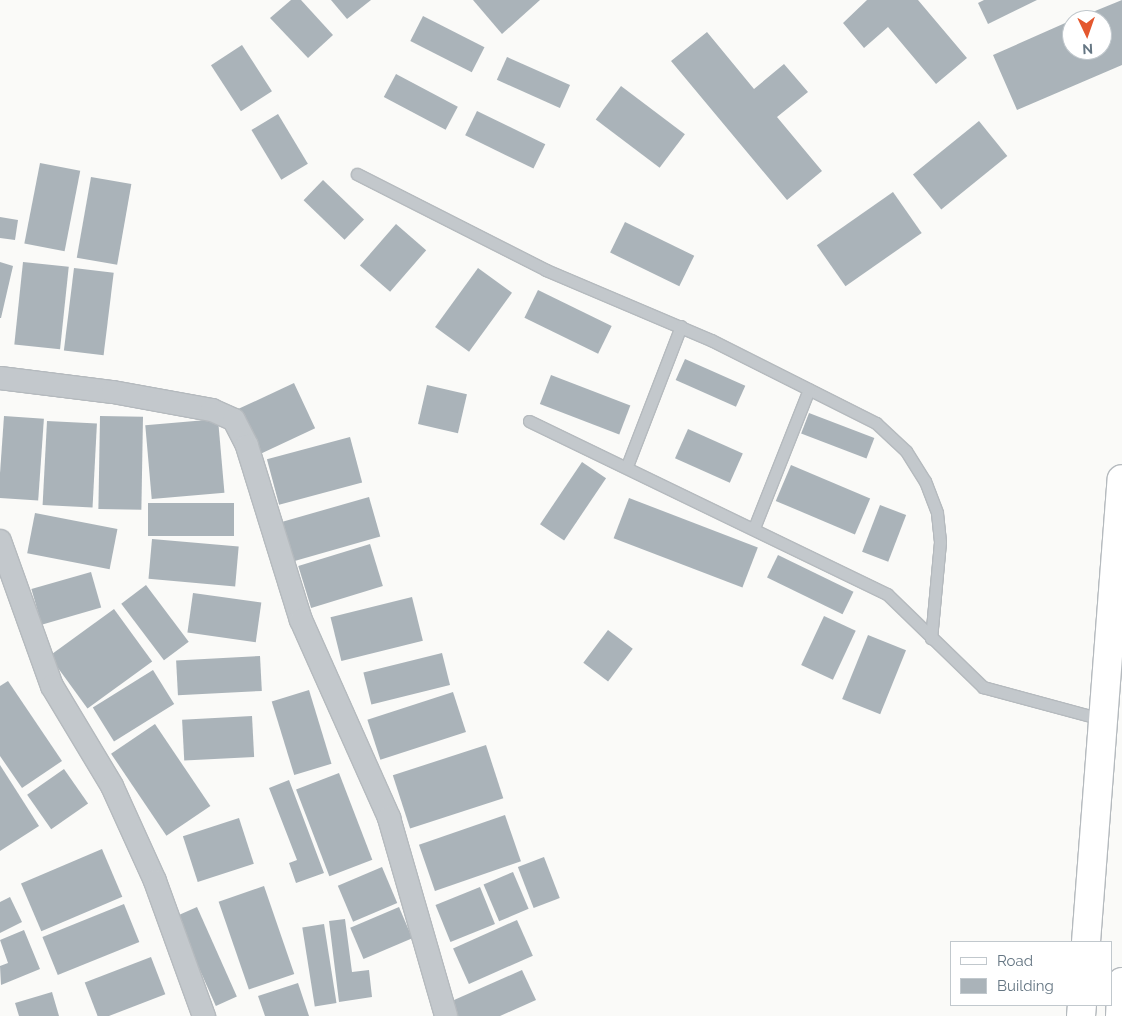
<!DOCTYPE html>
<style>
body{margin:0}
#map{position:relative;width:1122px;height:1016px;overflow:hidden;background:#fafaf8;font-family:Raleway,sans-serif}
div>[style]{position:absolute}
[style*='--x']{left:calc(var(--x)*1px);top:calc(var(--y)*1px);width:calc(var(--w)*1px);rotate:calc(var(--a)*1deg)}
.building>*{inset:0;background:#aab3b9;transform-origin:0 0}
.roads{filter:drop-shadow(1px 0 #b5babe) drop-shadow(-1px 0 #b5babe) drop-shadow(0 1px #b5babe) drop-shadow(0 -1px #b5babe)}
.lane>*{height:11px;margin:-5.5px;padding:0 5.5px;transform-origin:5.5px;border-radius:5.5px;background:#c3c8cc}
.street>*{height:22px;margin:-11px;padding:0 11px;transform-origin:11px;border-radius:11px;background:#c3c8cc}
.primary>*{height:28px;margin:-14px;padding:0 14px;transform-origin:14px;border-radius:14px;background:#fff}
span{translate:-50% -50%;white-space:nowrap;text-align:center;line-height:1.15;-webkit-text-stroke:5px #fff;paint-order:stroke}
.legend{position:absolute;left:950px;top:941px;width:162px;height:65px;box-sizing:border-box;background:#fff;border:1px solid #c1c8cd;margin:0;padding:6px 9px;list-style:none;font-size:15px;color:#657683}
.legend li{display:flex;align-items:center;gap:10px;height:25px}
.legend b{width:25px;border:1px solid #c1c8cd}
.north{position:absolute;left:1062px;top:10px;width:50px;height:50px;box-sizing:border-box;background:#fff;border:1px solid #c1c8cd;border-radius:50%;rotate:177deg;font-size:14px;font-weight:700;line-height:20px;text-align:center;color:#657683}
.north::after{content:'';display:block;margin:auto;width:18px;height:22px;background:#e4572e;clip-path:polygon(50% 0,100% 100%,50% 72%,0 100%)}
</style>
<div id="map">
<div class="building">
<div style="clip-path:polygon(291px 0,301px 0,333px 35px,308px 58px,270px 18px)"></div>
<div style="clip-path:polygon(331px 0,371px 0,347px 19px)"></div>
<div style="clip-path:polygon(473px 0,540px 0,502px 34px)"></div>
<div style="clip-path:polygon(867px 0,918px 0,967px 58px,936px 84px,888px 27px,864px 48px,843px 23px)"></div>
<div style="clip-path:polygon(984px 0,1037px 0,988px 24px,978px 3px)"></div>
<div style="clip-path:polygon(1122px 0,1122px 65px,1017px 110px,993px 55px,1072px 20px,1072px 50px,1102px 50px,1102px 20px,1073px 20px)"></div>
<div style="left:423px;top:16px;width:69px;height:28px;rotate:27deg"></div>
<div style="clip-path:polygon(707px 32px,754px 89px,784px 64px,808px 92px,777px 117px,822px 171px,787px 200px,671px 61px)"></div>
<div style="left:242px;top:45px;width:55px;height:37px;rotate:57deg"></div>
<div style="left:507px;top:57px;width:69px;height:25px;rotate:24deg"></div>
<div style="left:396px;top:74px;width:70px;height:26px;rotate:28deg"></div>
<div style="left:621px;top:86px;width:80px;height:42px;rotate:37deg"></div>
<div style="left:477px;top:111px;width:76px;height:27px;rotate:26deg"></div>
<div style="left:278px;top:114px;width:58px;height:31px;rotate:59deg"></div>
<div style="left:979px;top:121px;width:45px;height:85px;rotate:51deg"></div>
<div style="left:40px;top:163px;width:41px;height:82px;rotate:11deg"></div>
<div style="left:91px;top:177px;width:41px;height:82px;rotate:10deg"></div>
<div style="left:323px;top:180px;width:57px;height:28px;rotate:44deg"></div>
<div style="left:893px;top:192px;width:50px;height:93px;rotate:55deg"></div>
<div style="clip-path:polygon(0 217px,18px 220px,15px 240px,0 238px)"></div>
<div style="left:625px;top:222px;width:77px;height:34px;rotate:26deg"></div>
<div style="left:396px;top:224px;width:40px;height:55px;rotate:41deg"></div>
<div style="clip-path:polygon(0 262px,13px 266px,1px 318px,0 318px)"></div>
<div style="left:23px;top:262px;width:46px;height:83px;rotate:6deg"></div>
<div style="left:74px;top:268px;width:40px;height:83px;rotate:7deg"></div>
<div style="left:478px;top:268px;width:42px;height:73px;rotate:36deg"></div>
<div style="left:538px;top:290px;width:82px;height:31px;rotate:26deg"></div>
<div style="left:685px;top:359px;width:66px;height:23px;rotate:24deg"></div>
<div style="left:551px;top:375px;width:85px;height:31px;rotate:21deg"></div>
<div style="left:294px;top:383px;width:50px;height:63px;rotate:65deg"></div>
<div style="left:427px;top:385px;width:41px;height:40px;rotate:13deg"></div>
<div style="left:809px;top:413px;width:70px;height:22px;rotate:21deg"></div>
<div style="left:4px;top:416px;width:40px;height:82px;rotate:4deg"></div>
<div style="left:100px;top:416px;width:43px;height:93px;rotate:1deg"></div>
<div style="left:218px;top:419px;width:74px;height:73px;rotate:85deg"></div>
<div style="left:47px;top:421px;width:50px;height:84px;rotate:3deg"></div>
<div style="left:688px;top:429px;width:60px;height:32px;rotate:24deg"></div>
<div style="left:350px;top:437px;width:47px;height:86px;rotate:75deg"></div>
<div style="left:582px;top:462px;width:29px;height:75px;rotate:34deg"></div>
<div style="left:791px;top:465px;width:86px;height:39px;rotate:23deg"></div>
<div style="left:369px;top:497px;width:41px;height:90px;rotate:74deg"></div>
<div style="left:629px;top:498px;width:138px;height:43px;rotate:21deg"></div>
<div style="left:148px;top:503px;width:86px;height:33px"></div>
<div style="left:880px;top:505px;width:28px;height:50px;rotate:21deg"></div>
<div style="left:35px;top:513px;width:84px;height:41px;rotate:11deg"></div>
<div style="left:152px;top:539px;width:87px;height:40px;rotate:5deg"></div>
<div style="left:370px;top:544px;width:44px;height:75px;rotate:73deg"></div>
<div style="left:778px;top:555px;width:84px;height:25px;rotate:26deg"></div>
<div style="left:91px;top:572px;width:37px;height:62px;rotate:74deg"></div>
<div style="left:146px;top:585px;width:71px;height:31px;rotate:53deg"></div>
<div style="left:193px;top:593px;width:69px;height:40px;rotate:8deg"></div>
<div style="left:412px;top:597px;width:45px;height:84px;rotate:76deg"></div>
<div style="left:114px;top:609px;width:65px;height:80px;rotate:54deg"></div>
<div style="left:824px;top:616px;width:35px;height:54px;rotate:25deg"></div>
<div style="left:608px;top:630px;width:31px;height:41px;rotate:37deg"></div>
<div style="left:868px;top:635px;width:41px;height:69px;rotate:22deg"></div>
<div style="left:442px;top:653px;width:33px;height:81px;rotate:76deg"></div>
<div style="left:260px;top:656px;width:35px;height:84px;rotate:87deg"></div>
<div style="left:153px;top:670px;width:40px;height:71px;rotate:58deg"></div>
<div style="clip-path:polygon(8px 681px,62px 761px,22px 788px,0 756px,0 686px)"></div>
<div style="left:309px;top:690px;width:77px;height:39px;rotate:73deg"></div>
<div style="left:453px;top:692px;width:42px;height:90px;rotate:72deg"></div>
<div style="left:252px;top:716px;width:41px;height:70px;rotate:87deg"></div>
<div style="left:155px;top:724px;width:99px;height:53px;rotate:56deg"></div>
<div style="left:486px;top:745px;width:56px;height:98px;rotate:72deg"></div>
<div style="clip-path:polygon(0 765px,39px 826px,0 851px)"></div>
<div style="left:64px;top:769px;width:42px;height:45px;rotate:55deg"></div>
<div style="left:339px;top:773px;width:93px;height:46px;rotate:69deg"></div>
<div style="clip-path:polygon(289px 780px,324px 873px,296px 883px,289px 863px,297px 860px,269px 788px)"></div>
<div style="left:505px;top:815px;width:49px;height:91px;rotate:71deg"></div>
<div style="left:239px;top:818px;width:48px;height:59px;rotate:72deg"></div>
<div style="left:102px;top:849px;width:52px;height:88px;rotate:67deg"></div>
<div style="left:544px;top:857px;width:44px;height:28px;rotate:69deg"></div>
<div style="left:382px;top:867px;width:39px;height:48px;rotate:67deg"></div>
<div style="left:513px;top:872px;width:40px;height:32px;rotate:67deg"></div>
<div style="left:264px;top:886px;width:93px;height:48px;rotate:71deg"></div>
<div style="left:480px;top:887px;width:40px;height:48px;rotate:68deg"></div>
<div style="clip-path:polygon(10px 897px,22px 922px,0 933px,0 902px)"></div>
<div style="left:124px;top:904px;width:41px;height:88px;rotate:68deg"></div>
<div style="left:197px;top:907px;width:98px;height:23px;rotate:66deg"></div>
<div style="left:399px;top:907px;width:34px;height:53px;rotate:67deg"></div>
<div style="clip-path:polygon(345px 919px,352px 972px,369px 970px,372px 997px,339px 1002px,329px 921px)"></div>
<div style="left:517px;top:920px;width:39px;height:70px;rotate:66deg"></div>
<div style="left:324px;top:924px;width:80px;height:22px;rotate:81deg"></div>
<div style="clip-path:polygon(24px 930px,40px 969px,1px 985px,0 966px,8px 963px,0 940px)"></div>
<div style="left:151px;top:957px;width:40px;height:71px;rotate:69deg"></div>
<div style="clip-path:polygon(522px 970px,536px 1000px,500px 1016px,450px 1016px,445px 1004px)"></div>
<div style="clip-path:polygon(298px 983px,309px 1016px,265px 1016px,258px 996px)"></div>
<div style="clip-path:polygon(52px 992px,59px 1016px,19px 1016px,15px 1003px)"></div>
</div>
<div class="roads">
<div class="lane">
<div style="--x:357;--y:174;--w:212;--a:26.9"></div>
<div style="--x:546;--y:270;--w:179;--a:23"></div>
<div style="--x:711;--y:340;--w:185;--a:26.7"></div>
<div style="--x:876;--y:423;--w:41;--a:43"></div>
<div style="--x:906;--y:451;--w:36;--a:58"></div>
<div style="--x:925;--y:481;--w:34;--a:69"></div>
<div style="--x:937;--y:513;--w:29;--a:84"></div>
<div style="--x:940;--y:542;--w:97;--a:95.3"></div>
<div style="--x:529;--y:421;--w:398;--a:25.8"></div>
<div style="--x:887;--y:594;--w:134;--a:44.1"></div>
<div style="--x:983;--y:687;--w:123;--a:15.1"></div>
<div style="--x:627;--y:466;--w:150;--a:-68.9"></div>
<div style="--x:754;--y:528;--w:149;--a:-68.4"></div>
</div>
<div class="street">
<div style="--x:0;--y:378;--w:114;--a:7.1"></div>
<div style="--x:113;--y:392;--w:101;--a:10.3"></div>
<div style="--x:212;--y:410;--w:24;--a:24"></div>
<div style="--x:234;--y:420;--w:29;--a:63"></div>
<div style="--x:247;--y:446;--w:182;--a:72.8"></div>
<div style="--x:301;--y:620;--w:217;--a:66"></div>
<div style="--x:389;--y:818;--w:206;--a:73.9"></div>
<div style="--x:0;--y:541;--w:154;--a:70.3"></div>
<div style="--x:52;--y:686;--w:117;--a:59"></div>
<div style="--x:112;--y:786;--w:104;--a:65.6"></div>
<div style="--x:155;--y:881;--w:144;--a:70.1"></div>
</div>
<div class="primary">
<div style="--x:1086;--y:942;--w:464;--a:-85.6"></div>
<div style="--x:1081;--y:1016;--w:11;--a:-85"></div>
<div style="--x:1120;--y:1016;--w:34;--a:-87"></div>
</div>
</div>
<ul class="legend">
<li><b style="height:6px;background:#fff"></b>Road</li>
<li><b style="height:14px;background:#aab3b9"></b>Building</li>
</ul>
<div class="north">N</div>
</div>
